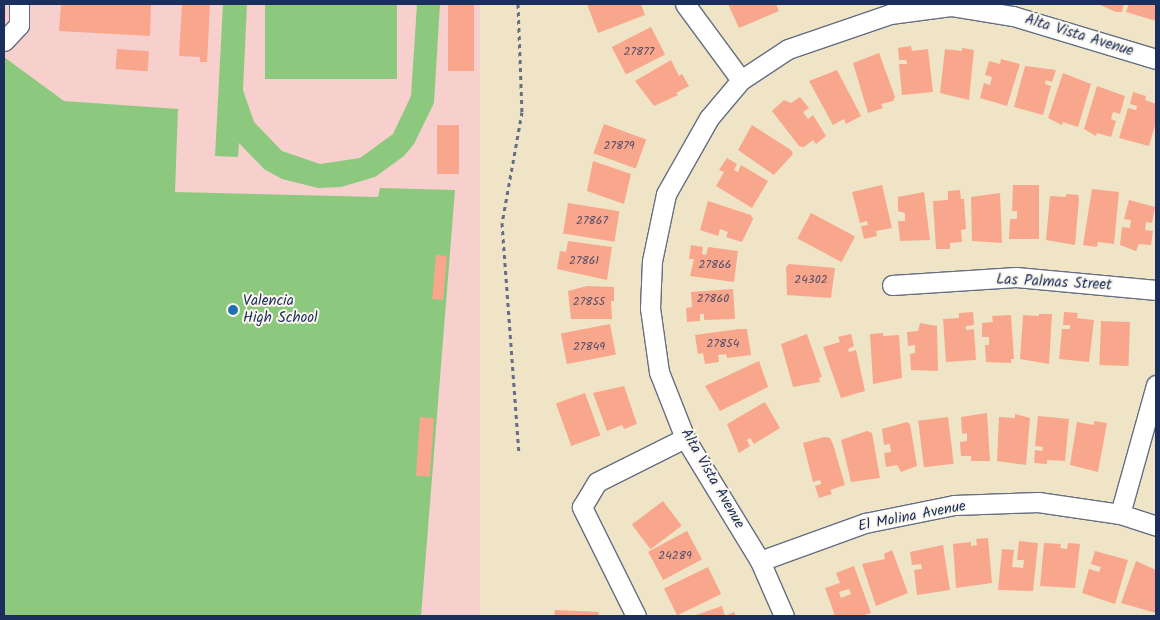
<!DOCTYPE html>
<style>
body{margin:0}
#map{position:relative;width:1160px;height:620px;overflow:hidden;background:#efe4c6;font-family:Kalam,sans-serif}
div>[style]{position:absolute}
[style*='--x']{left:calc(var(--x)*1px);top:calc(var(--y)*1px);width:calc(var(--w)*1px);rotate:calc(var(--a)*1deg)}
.built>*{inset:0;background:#f7d0ce;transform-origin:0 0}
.green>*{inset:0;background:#8cc97f;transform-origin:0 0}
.building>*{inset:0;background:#f8a78c;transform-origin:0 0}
.path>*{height:3px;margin-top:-1.5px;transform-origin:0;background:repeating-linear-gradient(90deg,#656e82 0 4px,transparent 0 8px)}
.roads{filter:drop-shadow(1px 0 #656e82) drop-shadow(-1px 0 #656e82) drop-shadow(0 1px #656e82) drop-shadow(0 -1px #656e82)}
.minor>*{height:19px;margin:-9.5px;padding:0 9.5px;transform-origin:9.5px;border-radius:9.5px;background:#fff}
.dots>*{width:14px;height:14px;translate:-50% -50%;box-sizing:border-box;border:2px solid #fbf7ec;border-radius:50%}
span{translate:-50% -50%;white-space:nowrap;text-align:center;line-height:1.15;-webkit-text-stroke:4px #fbf7ec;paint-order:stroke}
.number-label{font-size:12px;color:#524d6a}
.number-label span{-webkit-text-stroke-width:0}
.street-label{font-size:15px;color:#1b2f5e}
.poi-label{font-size:15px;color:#1b2f5e}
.left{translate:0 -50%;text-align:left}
.frame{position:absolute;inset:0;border:5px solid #1b2f5e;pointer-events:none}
</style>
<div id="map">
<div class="built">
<div style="left:4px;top:4px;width:476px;height:612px"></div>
</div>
<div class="green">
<div style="clip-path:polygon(223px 4px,247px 4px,243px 90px,254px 122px,282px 151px,320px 164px,360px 158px,393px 134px,411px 96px,417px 4px,440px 4px,434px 103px,414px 144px,404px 156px,375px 177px,341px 187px,318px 188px,282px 179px,264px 169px,239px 143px,238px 157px,215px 156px)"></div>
<div style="left:265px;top:4px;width:132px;height:75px"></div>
<div style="clip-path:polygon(4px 57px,64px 101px,178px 109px,175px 192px,378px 197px,380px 188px,455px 190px,421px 616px,4px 616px)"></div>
</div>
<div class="building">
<div style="clip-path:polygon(61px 4px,151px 4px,150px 36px,59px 31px)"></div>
<div style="clip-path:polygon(182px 4px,210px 4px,207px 62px,200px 62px,200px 57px,179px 56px)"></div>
<div style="left:448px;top:4px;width:26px;height:67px"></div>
<div style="clip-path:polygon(587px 4px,641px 4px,645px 15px,598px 33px)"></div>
<div style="clip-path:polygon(728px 4px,776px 4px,779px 11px,739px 28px)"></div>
<div style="clip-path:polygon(1098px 4px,1124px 4px,1122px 12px,1116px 12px)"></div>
<div style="clip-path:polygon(1129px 4px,1156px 4px,1156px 21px,1126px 12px)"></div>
<div style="left:651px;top:27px;width:31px;height:44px;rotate:63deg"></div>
<div style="clip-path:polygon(911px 46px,912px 51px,928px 49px,933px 92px,902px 95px,899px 64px,907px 64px,906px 60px,899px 60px,898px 48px)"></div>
<div style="clip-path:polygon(962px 48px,974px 50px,969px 100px,940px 93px,945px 49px,962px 51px)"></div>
<div style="left:117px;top:49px;width:32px;height:20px;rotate:4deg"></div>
<div style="clip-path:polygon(879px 53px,895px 97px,893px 101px,881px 104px,883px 108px,868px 113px,853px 63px)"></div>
<div style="clip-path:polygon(1001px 59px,1020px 64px,1007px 106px,980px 98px,984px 83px,990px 85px,992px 77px,985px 75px,989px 61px,1000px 64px)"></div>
<div style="clip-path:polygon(671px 60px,679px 76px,682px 74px,689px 86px,676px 93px,678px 95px,654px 106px,635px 81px)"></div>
<div style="clip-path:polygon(1025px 66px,1056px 70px,1052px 82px,1046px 80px,1045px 84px,1051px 86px,1043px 115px,1014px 107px)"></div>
<div style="clip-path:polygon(837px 70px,861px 116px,846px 124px,844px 119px,833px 125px,809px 81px)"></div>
<div style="clip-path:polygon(1063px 73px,1091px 84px,1078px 127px,1063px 122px,1062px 125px,1048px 118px)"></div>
<div style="clip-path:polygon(1097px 86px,1125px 96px,1120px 114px,1113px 112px,1111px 119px,1116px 121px,1111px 137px,1097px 133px,1096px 136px,1084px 129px)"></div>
<div style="clip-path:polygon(1133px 92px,1146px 96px,1145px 100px,1156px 104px,1156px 122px,1149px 146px,1119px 138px,1128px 108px,1136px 110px,1137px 106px,1130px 104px)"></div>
<div style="clip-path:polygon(800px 97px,809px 108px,803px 112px,808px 119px,813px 115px,826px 136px,816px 144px,813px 140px,804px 147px,799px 146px,772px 111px,784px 100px,791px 103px)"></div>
<div style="left:604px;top:124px;width:45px;height:31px;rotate:20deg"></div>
<div style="left:437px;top:125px;width:22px;height:49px"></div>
<div style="clip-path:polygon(752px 125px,791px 150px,793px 154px,774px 175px,738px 150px)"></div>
<div style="clip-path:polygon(727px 158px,737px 164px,734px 170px,738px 172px,741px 165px,768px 181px,752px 208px,716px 186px,724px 172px,719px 170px)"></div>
<div style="clip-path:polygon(593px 161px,631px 174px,624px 204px,587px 191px)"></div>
<div style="clip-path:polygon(882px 185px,892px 228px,876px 231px,877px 236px,864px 239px,861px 226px,868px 225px,867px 221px,860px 223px,852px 192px)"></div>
<div style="clip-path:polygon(1013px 185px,1039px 185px,1039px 239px,1009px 239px,1010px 219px,1017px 219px,1017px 211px,1012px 211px)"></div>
<div style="clip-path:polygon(1092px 189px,1119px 192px,1114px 244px,1098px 242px,1097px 247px,1083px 245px)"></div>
<div style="clip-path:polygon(960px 190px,961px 199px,964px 199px,966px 229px,961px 230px,962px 242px,950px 243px,950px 249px,936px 249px,933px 201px,948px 200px,948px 191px)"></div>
<div style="clip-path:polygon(924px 192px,930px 240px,900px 241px,898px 221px,905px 221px,905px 213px,898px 211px,898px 197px)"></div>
<div style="clip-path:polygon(1000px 193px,1002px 243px,972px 241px,971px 197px)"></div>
<div style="clip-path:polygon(1066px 194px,1078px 195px,1079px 199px,1075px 245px,1046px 240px,1050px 196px,1066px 197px)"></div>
<div style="clip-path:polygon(1129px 200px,1155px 207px,1152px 223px,1146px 222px,1145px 230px,1153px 231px,1151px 245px,1139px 244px,1136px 251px,1120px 245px,1122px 227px,1130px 228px,1131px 220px,1124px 219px)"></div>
<div style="clip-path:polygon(708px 201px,751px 215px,753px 219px,742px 242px,726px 237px,728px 232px,720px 229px,718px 236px,700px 230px)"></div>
<div style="left:568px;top:203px;width:52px;height:31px;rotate:9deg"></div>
<div style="left:811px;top:213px;width:50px;height:29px;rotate:28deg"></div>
<div style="clip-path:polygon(568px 241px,612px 247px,607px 280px,557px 269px,560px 251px,566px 252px)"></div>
<div style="clip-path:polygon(691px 245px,703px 247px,702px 254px,706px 255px,708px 247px,738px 251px,734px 282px,690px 276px,694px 259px,689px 259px)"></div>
<div style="left:436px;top:255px;width:11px;height:44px;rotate:5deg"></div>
<div style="clip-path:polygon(789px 264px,835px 268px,831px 298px,787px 295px,786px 267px)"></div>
<div style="clip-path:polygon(587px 286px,614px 287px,614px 301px,611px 301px,612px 319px,571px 319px,568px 291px)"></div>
<div style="clip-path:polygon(733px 289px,735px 319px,704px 320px,704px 314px,700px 314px,700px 321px,687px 322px,686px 308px,692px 307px,691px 292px)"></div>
<div style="clip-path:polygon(973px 312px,974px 325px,966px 326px,966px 330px,974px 329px,976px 360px,946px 362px,943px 319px,959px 318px,959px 313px)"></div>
<div style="clip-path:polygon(1064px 312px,1078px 313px,1077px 318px,1094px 320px,1089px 362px,1059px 359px,1062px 329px,1070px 329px,1070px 325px,1063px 325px)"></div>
<div style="clip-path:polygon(1039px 314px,1052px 314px,1049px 364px,1020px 359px,1023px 315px,1039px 316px)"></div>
<div style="clip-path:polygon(1011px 315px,1014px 359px,1011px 359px,1011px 363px,986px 362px,985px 345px,989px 345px,989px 337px,982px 337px,982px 323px,993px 322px,992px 316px)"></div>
<div style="left:1101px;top:321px;width:29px;height:44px;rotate:2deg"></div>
<div style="clip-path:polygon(920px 323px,937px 326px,938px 371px,911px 370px,910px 354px,915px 353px,915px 345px,908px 346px,907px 332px,918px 331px)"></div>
<div style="left:610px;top:324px;width:31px;height:50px;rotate:79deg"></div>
<div style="clip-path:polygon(739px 329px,747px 329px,751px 355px,727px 358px,726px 354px,718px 355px,719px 362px,705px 364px,703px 353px,698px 354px,695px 335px)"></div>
<div style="clip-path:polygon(883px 333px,883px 336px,899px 335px,902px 378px,873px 384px,870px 334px)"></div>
<div style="clip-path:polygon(807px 334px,822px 377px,819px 378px,820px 382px,793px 387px,781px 344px)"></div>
<div style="clip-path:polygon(851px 334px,854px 346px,848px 349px,849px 352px,856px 350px,865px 391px,841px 398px,823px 347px,840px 342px,838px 337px)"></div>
<div style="clip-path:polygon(759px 361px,768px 387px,720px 411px,705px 386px)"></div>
<div style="clip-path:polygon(624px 386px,637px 424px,624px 429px,622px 425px,607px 431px,593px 393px)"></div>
<div style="left:585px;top:393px;width:45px;height:31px;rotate:70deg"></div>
<div style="clip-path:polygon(765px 402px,780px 428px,754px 444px,750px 438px,747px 440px,750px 446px,739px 453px,727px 424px)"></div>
<div style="clip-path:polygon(987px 413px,990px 461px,971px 461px,971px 456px,961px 456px,960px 442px,967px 441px,967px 433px,962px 434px,961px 417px)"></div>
<div style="clip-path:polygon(1015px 414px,1030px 418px,1026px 465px,997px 461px,999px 417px,1015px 418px)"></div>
<div style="clip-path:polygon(1038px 416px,1069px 419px,1065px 461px,1047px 460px,1047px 464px,1034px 463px,1035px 450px,1042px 451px,1043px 447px,1035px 446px)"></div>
<div style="left:420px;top:417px;width:14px;height:59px;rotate:4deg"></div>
<div style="left:948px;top:417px;width:47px;height:30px;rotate:83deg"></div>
<div style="clip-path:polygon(1094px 421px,1107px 423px,1098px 472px,1070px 465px,1077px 422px,1094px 425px)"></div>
<div style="clip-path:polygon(907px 422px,910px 424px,917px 466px,901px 472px,897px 465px,886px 467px,884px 453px,891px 452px,890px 444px,884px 445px,882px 429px)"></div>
<div style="clip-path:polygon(867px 431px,872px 433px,880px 478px,851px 482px,841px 440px)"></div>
<div style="clip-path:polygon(824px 437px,830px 438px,833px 444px,845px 485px,830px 490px,832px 494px,819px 498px,815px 486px,821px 484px,820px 480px,813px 482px,803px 443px)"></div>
<div style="left:663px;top:501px;width:31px;height:39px;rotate:53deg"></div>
<div style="left:687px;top:531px;width:32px;height:44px;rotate:62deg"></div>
<div style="clip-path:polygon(988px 538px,992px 583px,956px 588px,953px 544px,971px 542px,971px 546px,977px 545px,976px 539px)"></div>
<div style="clip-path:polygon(1019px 541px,1038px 543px,1033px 591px,998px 590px,1002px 549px,1014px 550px,1012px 567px,1023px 568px,1024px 560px,1017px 560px)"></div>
<div style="clip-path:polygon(1044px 543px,1061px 544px,1060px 548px,1067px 549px,1068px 543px,1080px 544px,1075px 588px,1040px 586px)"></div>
<div style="clip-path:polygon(943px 545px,950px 590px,917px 595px,914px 570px,922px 569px,921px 564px,912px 565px,910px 552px)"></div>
<div style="clip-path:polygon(892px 550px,908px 593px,876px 606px,862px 564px,885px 559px,884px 554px)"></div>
<div style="clip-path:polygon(1095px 551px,1128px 560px,1115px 604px,1082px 593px,1089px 569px,1099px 572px,1101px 567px,1091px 564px)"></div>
<div style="clip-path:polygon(1136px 561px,1156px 570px,1156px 613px,1121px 603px)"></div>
<div style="clip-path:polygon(evenodd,854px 566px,871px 613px,861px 616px,835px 616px,825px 588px,840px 583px,836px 573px,854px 566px,849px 589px,851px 594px,841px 598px,839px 592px,849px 589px)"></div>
<div style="left:708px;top:567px;width:30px;height:49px;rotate:64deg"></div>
<div style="clip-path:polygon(722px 606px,725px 616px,734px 612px,736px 616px,693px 616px)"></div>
<div style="clip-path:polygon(555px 610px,599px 612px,598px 616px,554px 616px)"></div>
</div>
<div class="path">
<div style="--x:518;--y:4;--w:108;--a:87.9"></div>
<div style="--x:522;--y:112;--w:113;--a:100.2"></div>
<div style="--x:502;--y:223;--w:230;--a:85.8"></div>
</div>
<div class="roads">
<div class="minor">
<div style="--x:685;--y:4;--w:94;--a:53.6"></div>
<div style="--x:4;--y:41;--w:22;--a:-47"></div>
<div style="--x:19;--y:25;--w:21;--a:-90"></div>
<div style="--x:892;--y:285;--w:124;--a:-3.7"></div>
<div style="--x:1016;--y:277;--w:141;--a:5.3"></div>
<div style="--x:1120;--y:514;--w:134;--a:-74.4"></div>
<div style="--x:760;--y:561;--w:112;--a:-19.9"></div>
<div style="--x:865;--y:523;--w:91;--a:-11.4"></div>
<div style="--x:954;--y:505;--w:84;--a:-2"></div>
<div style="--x:1038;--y:502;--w:83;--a:8.3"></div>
<div style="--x:1120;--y:514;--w:38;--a:18"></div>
<div style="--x:636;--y:616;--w:122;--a:-116.4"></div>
<div style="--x:582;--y:507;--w:29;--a:-59"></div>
<div style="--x:597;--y:482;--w:98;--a:-26.6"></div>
<div style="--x:784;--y:616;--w:60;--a:-113.6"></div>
<div style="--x:760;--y:561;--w:144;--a:-121.4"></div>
<div style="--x:685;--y:438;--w:71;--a:-111.5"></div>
<div style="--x:659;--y:372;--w:65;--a:-98"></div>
<div style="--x:650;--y:308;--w:47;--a:-87.6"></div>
<div style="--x:652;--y:261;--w:68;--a:-78.2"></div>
<div style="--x:666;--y:194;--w:87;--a:-60.5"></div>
<div style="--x:709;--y:118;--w:50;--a:-49.9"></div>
<div style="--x:741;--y:80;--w:56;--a:-33.4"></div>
<div style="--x:788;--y:49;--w:108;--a:-18.9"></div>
<div style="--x:890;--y:14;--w:63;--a:-7.4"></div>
<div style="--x:952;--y:6;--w:62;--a:9.3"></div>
<div style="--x:1013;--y:16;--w:149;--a:16.7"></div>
</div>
</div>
<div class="dots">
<div style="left:233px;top:310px;background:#1f6fb2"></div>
</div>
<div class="number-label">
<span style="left:639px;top:52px">27877</span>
<span style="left:619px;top:146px">27879</span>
<span style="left:592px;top:221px">27867</span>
<span style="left:584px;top:261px">27861</span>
<span style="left:715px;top:265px">27866</span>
<span style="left:811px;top:280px">24302</span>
<span style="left:713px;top:299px">27860</span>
<span style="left:589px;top:302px">27855</span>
<span style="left:723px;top:344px">27854</span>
<span style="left:589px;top:347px">27849</span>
<span style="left:675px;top:556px">24289</span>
</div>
<div class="street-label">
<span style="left:1079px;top:36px;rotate:17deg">Alta Vista Avenue</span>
<span style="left:1054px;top:283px;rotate:3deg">Las Palmas Street</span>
<span style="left:712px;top:479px;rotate:60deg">Alta Vista Avenue</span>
<span style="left:912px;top:517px;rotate:-11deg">El Molina Avenue</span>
</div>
<div class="poi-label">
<span class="left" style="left:243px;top:310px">Valencia<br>High School</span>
</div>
<div class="frame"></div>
</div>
